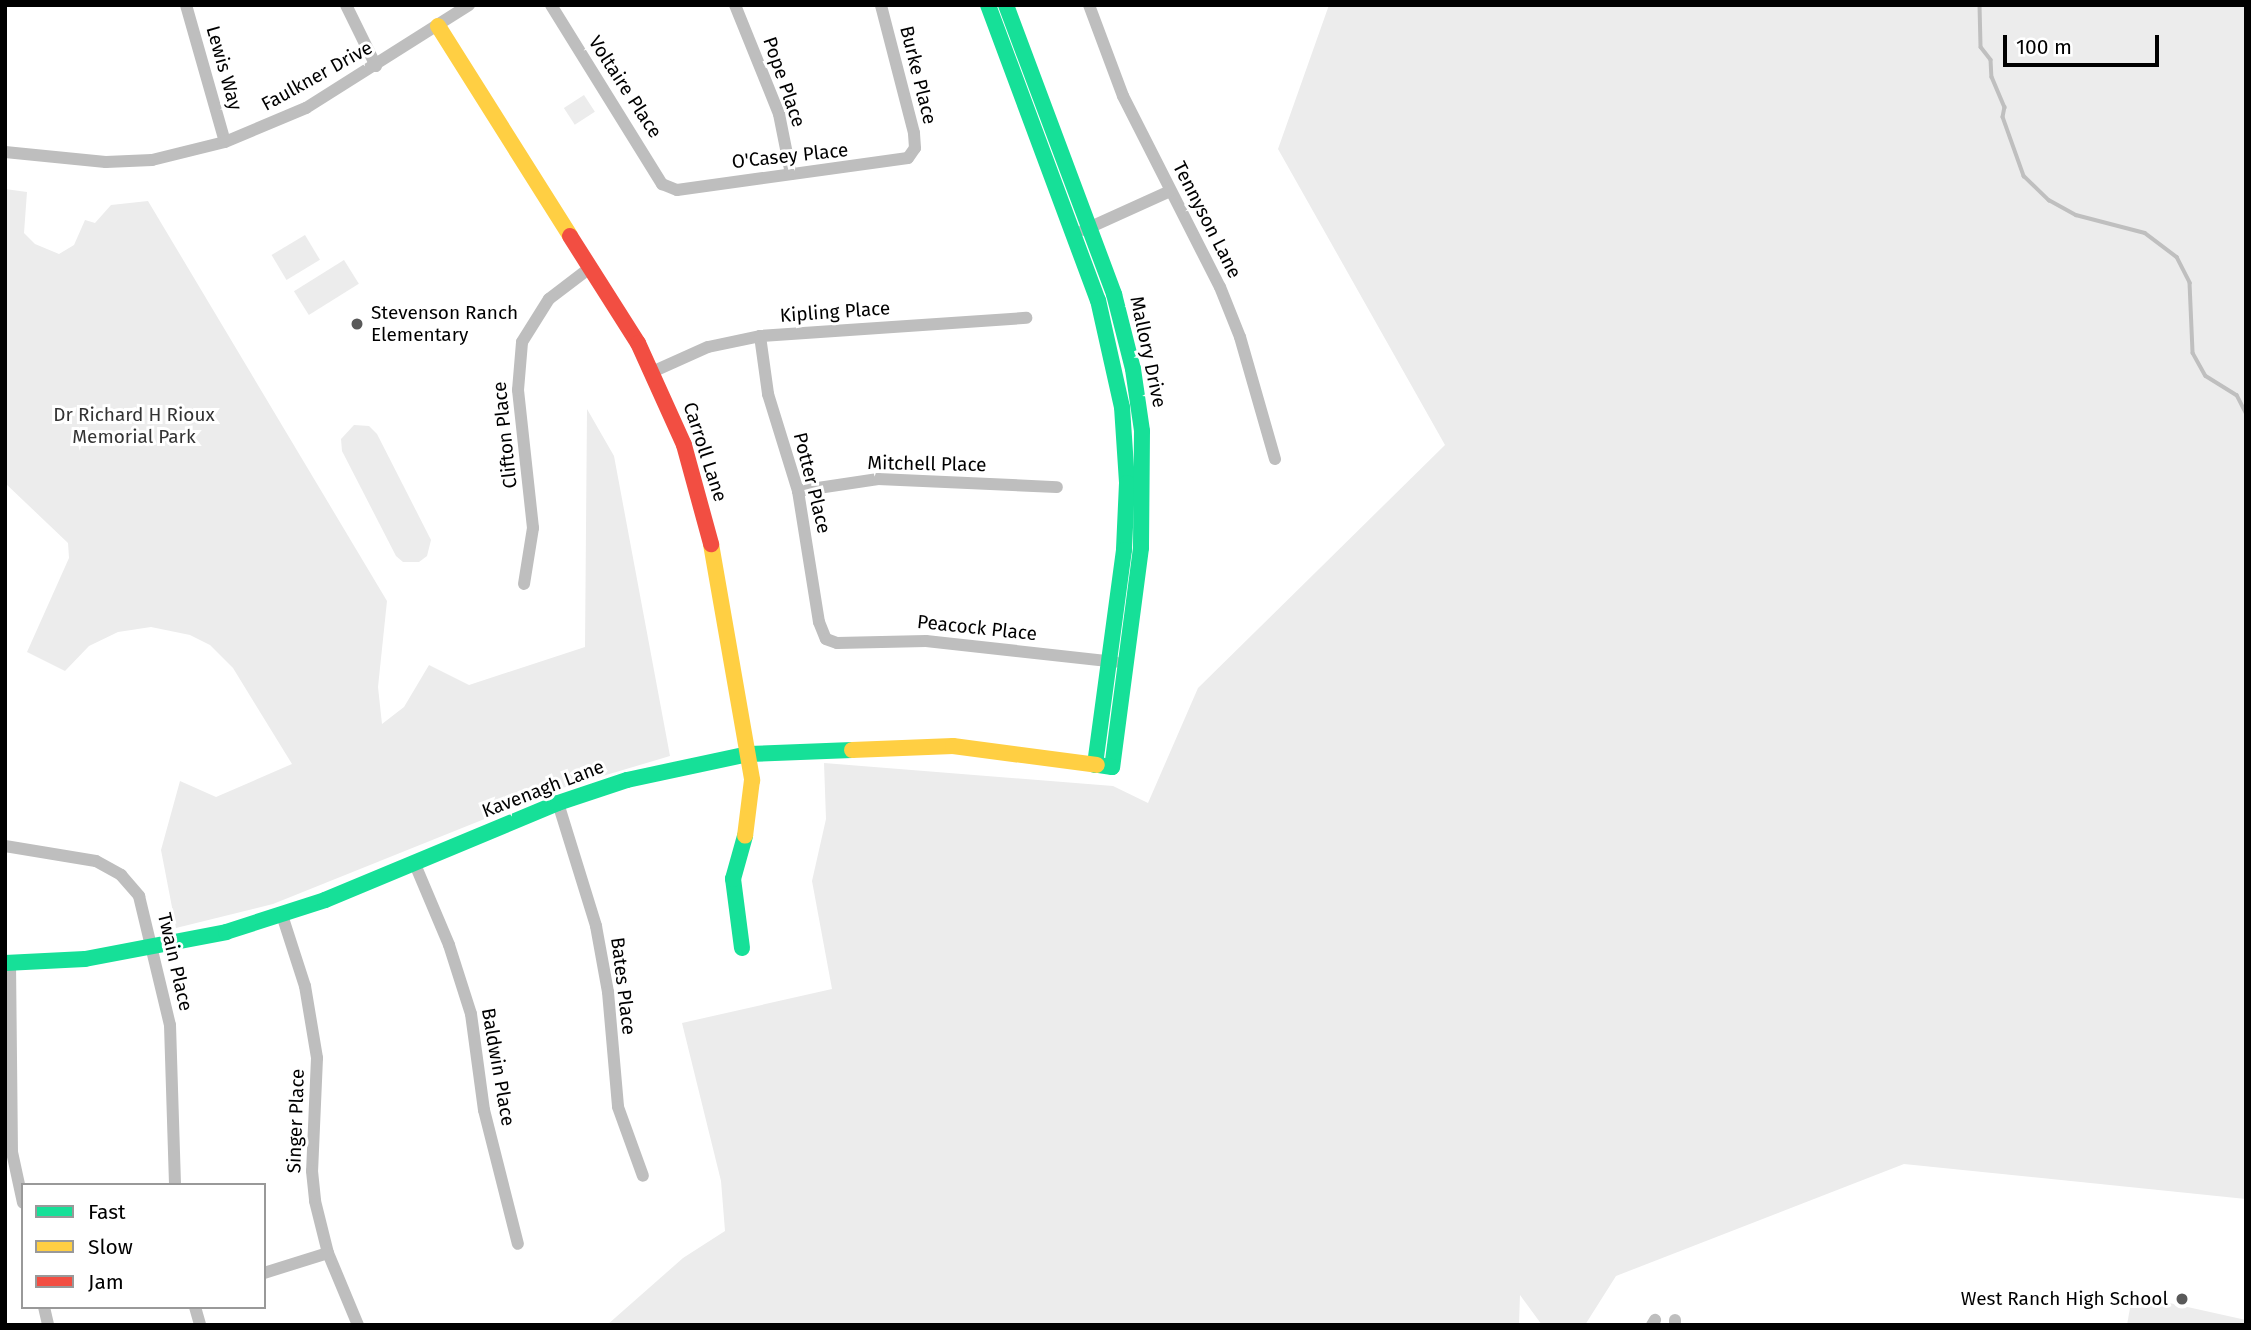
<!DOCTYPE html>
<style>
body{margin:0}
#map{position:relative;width:2251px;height:1330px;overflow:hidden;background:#fff;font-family:"Fira Sans",sans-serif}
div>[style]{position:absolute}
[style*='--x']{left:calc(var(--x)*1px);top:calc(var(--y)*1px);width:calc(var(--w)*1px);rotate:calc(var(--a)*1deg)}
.green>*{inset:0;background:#ececec;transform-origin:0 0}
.stream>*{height:3.5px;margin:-1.75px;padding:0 1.75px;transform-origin:1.75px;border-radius:1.75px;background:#bfbfbf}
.street>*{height:12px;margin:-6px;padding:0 6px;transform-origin:6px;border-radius:6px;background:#bebebe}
.fast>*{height:16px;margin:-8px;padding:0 8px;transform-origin:8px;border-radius:8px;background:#16e098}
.slow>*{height:16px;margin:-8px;padding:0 8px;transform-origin:8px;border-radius:8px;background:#ffcf43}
.jam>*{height:16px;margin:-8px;padding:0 8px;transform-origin:8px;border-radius:8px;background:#f24e42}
.dots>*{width:19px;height:19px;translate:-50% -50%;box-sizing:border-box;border:4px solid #fff;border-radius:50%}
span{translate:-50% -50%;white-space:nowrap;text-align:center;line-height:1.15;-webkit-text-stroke:6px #fff;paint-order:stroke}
.street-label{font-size:19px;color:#000}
.poi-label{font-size:19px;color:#000}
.left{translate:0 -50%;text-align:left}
.right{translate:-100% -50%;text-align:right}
.park-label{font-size:19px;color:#333}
.frame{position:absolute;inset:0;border:7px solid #000;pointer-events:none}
.legend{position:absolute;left:21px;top:1183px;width:245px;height:126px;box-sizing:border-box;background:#fff;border:2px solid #999;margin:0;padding:9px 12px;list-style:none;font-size:21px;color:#000}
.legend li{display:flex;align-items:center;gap:14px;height:35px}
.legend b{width:35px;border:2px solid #999}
.scale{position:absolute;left:2003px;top:35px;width:156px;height:32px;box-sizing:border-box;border:4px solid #000;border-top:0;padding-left:9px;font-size:21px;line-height:24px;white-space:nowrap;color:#000;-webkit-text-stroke:5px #fff;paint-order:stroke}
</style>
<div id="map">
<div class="green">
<div style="clip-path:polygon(1329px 5px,2246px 5px,2246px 1199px,1904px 1164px,1616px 1276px,1585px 1325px,1542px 1325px,1520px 1295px,1519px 1325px,607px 1325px,683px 1258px,725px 1231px,721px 1181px,682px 1023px,832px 989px,812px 881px,826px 819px,824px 763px,1113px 786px,1148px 803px,1198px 688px,1445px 445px,1278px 149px)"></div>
<div style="left:584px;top:95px;width:20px;height:24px;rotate:57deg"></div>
<div style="clip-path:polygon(5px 189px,27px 192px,24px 233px,35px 244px,59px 254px,74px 245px,85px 220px,95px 223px,111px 205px,148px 201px,387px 601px,378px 687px,382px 724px,404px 707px,429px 665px,469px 685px,585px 647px,587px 409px,614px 456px,670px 756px,559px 789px,273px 904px,176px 928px,161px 850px,180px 781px,216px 797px,292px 764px,233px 668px,210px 645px,190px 635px,151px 627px,118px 632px,89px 646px,65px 671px,27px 652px,69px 558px,68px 543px,5px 483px)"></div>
<div style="left:305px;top:235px;width:29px;height:39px;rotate:59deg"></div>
<div style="left:344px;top:260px;width:28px;height:59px;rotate:58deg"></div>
<div style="clip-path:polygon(354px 425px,369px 426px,377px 434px,431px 540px,427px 556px,419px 562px,403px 562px,396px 556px,342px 451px,341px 439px)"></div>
<div style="clip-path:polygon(2147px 1298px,2246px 1320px,2246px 1325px,2127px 1325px,2130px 1308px)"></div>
</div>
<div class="stream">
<div style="--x:1980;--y:5;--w:42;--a:88.6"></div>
<div style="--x:1981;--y:47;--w:16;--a:52"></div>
<div style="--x:1991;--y:60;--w:17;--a:87"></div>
<div style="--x:1992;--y:77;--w:33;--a:67"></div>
<div style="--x:2005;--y:107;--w:10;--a:101"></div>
<div style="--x:2003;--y:117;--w:63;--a:70.4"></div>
<div style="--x:2024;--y:176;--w:35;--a:44"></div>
<div style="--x:2049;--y:200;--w:31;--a:29"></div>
<div style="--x:2076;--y:215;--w:71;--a:14.6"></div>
<div style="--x:2145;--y:233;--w:40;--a:37"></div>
<div style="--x:2177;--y:257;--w:29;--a:63"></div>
<div style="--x:2190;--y:283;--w:70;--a:87.5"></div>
<div style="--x:2193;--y:353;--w:26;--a:61"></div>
<div style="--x:2206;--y:376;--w:36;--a:32"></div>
<div style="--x:2237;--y:395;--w:20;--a:63"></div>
</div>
<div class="street">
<div style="--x:186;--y:5;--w:142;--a:74.1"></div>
<div style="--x:346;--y:5;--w:68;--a:63.8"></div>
<div style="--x:551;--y:5;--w:211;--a:58.2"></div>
<div style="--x:662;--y:184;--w:16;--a:22"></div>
<div style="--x:677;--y:190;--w:233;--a:-7.9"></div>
<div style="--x:908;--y:158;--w:12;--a:-55"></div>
<div style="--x:915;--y:148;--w:15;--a:-94"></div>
<div style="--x:914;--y:133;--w:132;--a:-104.5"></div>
<div style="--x:735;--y:5;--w:118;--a:68"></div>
<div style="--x:779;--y:114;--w:61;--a:78.7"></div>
<div style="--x:1089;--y:5;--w:97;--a:69.5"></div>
<div style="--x:1123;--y:96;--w:214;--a:63.1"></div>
<div style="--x:1220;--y:287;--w:54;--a:68.2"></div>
<div style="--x:1240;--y:337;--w:127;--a:74"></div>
<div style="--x:5;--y:152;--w:101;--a:5.7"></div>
<div style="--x:106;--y:162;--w:46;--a:-2.5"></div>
<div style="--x:152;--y:160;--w:75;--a:-13.9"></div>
<div style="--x:225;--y:142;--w:88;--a:-22.8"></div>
<div style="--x:306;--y:108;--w:193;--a:-32.3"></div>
<div style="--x:1084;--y:230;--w:94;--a:-24.4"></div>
<div style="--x:760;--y:336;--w:59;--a:82.1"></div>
<div style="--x:768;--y:394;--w:102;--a:72.8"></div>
<div style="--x:798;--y:491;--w:133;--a:80.9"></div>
<div style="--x:819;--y:622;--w:18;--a:68"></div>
<div style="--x:826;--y:639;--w:12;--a:20"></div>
<div style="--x:837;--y:643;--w:89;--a:-1.3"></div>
<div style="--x:926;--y:641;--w:190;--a:6.3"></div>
<div style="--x:652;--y:372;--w:61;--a:-24.1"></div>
<div style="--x:708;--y:347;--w:53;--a:-11.9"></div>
<div style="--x:760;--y:336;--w:267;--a:-3.9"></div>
<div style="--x:798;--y:491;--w:81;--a:-8.5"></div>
<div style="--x:878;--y:479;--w:179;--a:2.6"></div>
<div style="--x:524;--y:584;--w:57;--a:-80.9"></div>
<div style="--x:533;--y:528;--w:139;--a:-96.2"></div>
<div style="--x:518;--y:390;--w:48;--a:-85.2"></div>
<div style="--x:522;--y:342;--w:51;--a:-57.9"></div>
<div style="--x:549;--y:299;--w:53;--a:-37.3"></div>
<div style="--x:558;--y:803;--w:129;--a:72.8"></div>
<div style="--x:596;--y:926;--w:67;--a:79.7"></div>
<div style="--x:608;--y:992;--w:115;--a:85"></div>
<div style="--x:618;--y:1107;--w:73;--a:70.1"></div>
<div style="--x:5;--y:846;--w:92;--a:9.4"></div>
<div style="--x:96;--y:861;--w:29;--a:29"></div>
<div style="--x:121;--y:875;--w:28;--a:49"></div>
<div style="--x:139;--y:896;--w:133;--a:76.5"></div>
<div style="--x:170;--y:1025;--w:160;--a:88.2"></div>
<div style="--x:414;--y:862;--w:90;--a:67.1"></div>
<div style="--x:449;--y:945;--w:72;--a:72.3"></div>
<div style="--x:471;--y:1014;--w:97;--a:82.3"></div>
<div style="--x:484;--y:1110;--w:138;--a:75.8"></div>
<div style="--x:282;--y:915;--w:75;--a:72.1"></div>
<div style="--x:305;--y:986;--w:73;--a:80.5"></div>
<div style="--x:317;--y:1058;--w:113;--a:92.5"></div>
<div style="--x:312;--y:1171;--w:30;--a:84"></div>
<div style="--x:315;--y:1201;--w:54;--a:76"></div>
<div style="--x:328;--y:1253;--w:78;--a:67.4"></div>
<div style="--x:10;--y:963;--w:189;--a:89.4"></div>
<div style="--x:12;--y:1152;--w:52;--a:77.8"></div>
<div style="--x:264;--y:1273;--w:67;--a:-17.4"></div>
<div style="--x:44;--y:1307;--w:18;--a:77"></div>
<div style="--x:195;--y:1307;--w:19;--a:74"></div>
<div style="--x:1652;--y:1325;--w:6;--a:-59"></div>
<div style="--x:1675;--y:1325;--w:5;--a:-90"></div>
</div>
<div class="fast">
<div style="--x:988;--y:5;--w:315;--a:69.6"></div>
<div style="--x:1098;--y:300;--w:110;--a:77.4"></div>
<div style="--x:1122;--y:407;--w:76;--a:86.2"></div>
<div style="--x:1127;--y:483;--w:67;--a:92.6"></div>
<div style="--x:1124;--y:550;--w:217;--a:97.7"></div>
<div style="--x:1006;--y:5;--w:309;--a:69.5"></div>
<div style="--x:1114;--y:294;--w:77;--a:75.8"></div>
<div style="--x:1133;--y:369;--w:63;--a:81.7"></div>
<div style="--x:1142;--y:431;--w:117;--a:90.5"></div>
<div style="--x:1141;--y:548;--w:221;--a:97.5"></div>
<div style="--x:1112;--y:767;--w:15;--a:-172"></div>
<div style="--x:742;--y:948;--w:70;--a:-97.4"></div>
<div style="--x:733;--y:879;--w:45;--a:-74.4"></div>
<div style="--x:5;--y:963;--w:80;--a:-2.9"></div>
<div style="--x:85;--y:959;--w:144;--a:-10.8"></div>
<div style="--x:226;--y:932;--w:104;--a:-17.9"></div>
<div style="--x:325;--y:900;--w:252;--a:-22.6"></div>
<div style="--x:558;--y:803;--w:73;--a:-18.4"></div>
<div style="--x:627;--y:780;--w:124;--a:-12.1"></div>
<div style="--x:748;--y:754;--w:104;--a:-2.2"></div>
</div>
<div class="slow">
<div style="--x:438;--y:26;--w:248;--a:57.8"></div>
<div style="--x:711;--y:544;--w:240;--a:80.1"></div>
<div style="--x:752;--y:780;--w:56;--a:97.1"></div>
<div style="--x:852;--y:750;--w:101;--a:-2.3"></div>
<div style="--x:953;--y:746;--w:145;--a:7.5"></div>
</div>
<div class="jam">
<div style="--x:570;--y:236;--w:127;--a:57.6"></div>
<div style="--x:638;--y:343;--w:112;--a:65.7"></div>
<div style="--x:684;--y:445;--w:103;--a:74.7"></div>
</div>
<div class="dots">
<div style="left:357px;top:324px;background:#595959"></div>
<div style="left:2182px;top:1299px;background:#595959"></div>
</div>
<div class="street-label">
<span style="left:224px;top:68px;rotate:74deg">Lewis Way</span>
<span style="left:918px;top:75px;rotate:76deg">Burke Place</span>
<span style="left:317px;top:76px;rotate:-29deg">Faulkner Drive</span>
<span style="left:784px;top:82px;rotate:71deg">Pope Place</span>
<span style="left:625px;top:87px;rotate:57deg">Voltaire Place</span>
<span style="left:790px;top:156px;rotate:-6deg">O'Casey Place</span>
<span style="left:1207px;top:220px;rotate:63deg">Tennyson Lane</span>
<span style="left:835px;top:312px;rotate:-4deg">Kipling Place</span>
<span style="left:1148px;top:352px;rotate:78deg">Mallory Drive</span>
<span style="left:505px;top:435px;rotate:-96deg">Clifton Place</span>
<span style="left:705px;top:452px;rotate:72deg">Carroll Lane</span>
<span style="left:927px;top:464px;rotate:1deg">Mitchell Place</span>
<span style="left:812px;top:483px;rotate:76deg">Potter Place</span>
<span style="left:977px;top:628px;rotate:6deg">Peacock Place</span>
<span style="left:543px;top:789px;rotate:-21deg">Kavenagh Lane</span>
<span style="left:175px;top:962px;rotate:77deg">Twain Place</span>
<span style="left:623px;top:986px;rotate:83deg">Bates Place</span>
<span style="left:498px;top:1067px;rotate:80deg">Baldwin Place</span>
<span style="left:296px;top:1121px;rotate:-88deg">Singer Place</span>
</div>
<div class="poi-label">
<span class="left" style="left:371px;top:324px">Stevenson Ranch<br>Elementary</span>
<span class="right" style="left:2168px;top:1299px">West Ranch High School</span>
</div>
<div class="park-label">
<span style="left:134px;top:426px">Dr Richard H Rioux<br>Memorial Park</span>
</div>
<div class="frame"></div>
<ul class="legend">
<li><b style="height:9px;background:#16e098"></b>Fast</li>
<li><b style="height:9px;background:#ffcf43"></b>Slow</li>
<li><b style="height:9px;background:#f24e42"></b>Jam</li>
</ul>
<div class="scale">100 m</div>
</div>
